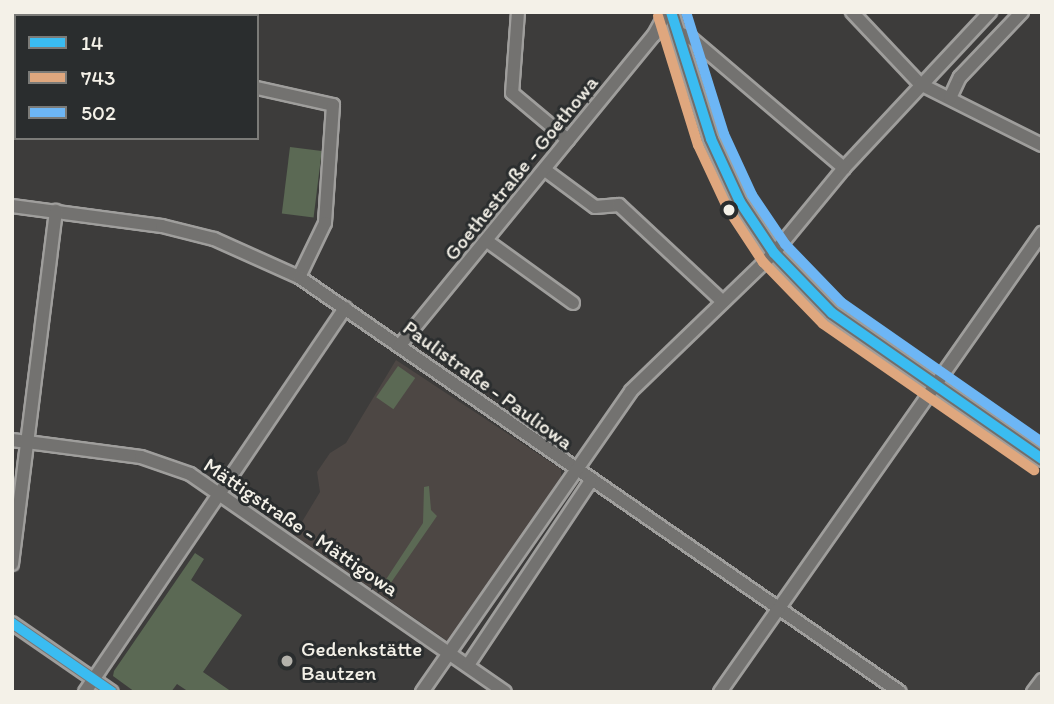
<!DOCTYPE html>
<meta charset="utf-8">
<style>
body{margin:0}
#map{position:relative;width:1054px;height:704px;overflow:hidden;background:#3d3c3b;font-family:Itim,sans-serif}
div>[style]{position:absolute}
[style*='--x']{left:calc(var(--x)*1px);top:calc(var(--y)*1px);width:calc(var(--w)*1px);rotate:calc(var(--a)*1deg)}
.built>*{inset:0;background:#4d4744}
.green>*{inset:0;background:#5b6954;transform-origin:0 0}
.roads{filter:drop-shadow(2px 0 #9f9e9c) drop-shadow(-2px 0 #9f9e9c) drop-shadow(0 2px #9f9e9c) drop-shadow(0 -2px #9f9e9c)}
.minor>*{height:12px;margin:-6px;padding:0 6px;transform-origin:6px;border-radius:6px;background:#737270}
.major>*{height:14px;margin:-7px;padding:0 7px;transform-origin:7px;border-radius:7px;background:#706e6c}
.bus-1>*{height:10px;margin:-5px;padding:0 5px;transform-origin:5px;border-radius:5px;background:#3abcf1}
.bus-2>*{height:10px;margin:-5px;padding:0 5px;transform-origin:5px;border-radius:5px;background:#dfa77e}
.bus-3>*{height:10px;margin:-5px;padding:0 5px;transform-origin:5px;border-radius:5px;background:#6db6f5}
.dots>*{width:19px;height:19px;translate:-50% -50%;box-sizing:border-box;border:4px solid #2a2d2e;border-radius:50%}
span{translate:-50% -50%;white-space:nowrap;text-align:center;line-height:1.15;-webkit-text-stroke:6px #2a2d2e;paint-order:stroke}
.street-label{font-size:21px;color:#f4f1e8}
.poi-label{font-size:21px;color:#f4f1e8}
.left{translate:0 -50%;text-align:left}
.frame{position:absolute;inset:0;border:14px solid #f4f1e8;pointer-events:none}
.legend{position:absolute;left:14px;top:14px;width:245px;height:126px;box-sizing:border-box;background:#2a2d2e;border:2px solid #7b7b78;margin:0;padding:9px 12px;list-style:none;font-size:21px;color:#f4f1e8}
.legend li{display:flex;align-items:center;gap:14px;height:35px}
.legend b{width:35px;border:2px solid #7b7b78}
</style>
<div id="map">
<div class="built">
<div style="clip-path:polygon(396px 360px,561px 469px,561px 482px,449px 642px,294px 535px,320px 492px,317px 472px,330px 453px,346px 443px)"></div>
</div>
<div class="green">
<div style="left:290px;top:147px;width:32px;height:67px;rotate:7deg"></div>
<div style="left:398px;top:366px;width:21px;height:38px;rotate:35deg"></div>
<div style="clip-path:polygon(429px 486px,431px 510px,437px 516px,388px 587px,383px 584px,423px 523px,424px 487px)"></div>
<div style="clip-path:polygon(195px 553px,204px 559px,191px 580px,242px 615px,203px 672px,232px 692px,189px 692px,177px 684px,171px 692px,135px 692px,113px 676px,114px 671px)"></div>
</div>
<div class="roads">
<div class="minor">
<div style="--x:518;--y:12;--w:81;--a:94.2"></div>
<div style="--x:512;--y:93;--w:73;--a:40"></div>
<div style="--x:852;--y:12;--w:99;--a:46.6"></div>
<div style="--x:920;--y:84;--w:136;--a:26.6"></div>
<div style="--x:677;--y:32;--w:15;--a:23"></div>
<div style="--x:691;--y:38;--w:201;--a:40.4"></div>
<div style="--x:12;--y:73;--w:4;--a:0"></div>
<div style="--x:257;--y:88;--w:78;--a:12.6"></div>
<div style="--x:333;--y:105;--w:118;--a:93.9"></div>
<div style="--x:325;--y:223;--w:60;--a:115.7"></div>
<div style="--x:950;--y:98;--w:23;--a:-65"></div>
<div style="--x:960;--y:77;--w:90;--a:-46.4"></div>
<div style="--x:545;--y:170;--w:62;--a:36.5"></div>
<div style="--x:595;--y:207;--w:24;--a:-5"></div>
<div style="--x:619;--y:205;--w:142;--a:43"></div>
<div style="--x:12;--y:206;--w:151;--a:7.6"></div>
<div style="--x:162;--y:226;--w:54;--a:14"></div>
<div style="--x:214;--y:239;--w:93;--a:24.1"></div>
<div style="--x:299;--y:277;--w:730;--a:34.63"></div>
<div style="--x:487;--y:241;--w:106;--a:35.8"></div>
<div style="--x:400;--y:345;--w:401;--a:-50.7"></div>
<div style="--x:654;--y:35;--w:26;--a:-61"></div>
<div style="--x:12;--y:440;--w:130;--a:7.5"></div>
<div style="--x:141;--y:457;--w:52;--a:19.1"></div>
<div style="--x:190;--y:474;--w:383;--a:34.7"></div>
<div style="--x:12;--y:564;--w:356;--a:-82.9"></div>
<div style="--x:12;--y:623;--w:121;--a:34.6"></div>
<div style="--x:468;--y:665;--w:220;--a:-56.3"></div>
<div style="--x:85;--y:692;--w:464;--a:-55.9"></div>
<div style="--x:422;--y:692;--w:366;--a:-55.2"></div>
<div style="--x:631;--y:391;--w:199;--a:-44"></div>
<div style="--x:774;--y:253;--w:110;--a:-50.5"></div>
<div style="--x:844;--y:168;--w:214;--a:-46.9"></div>
<div style="--x:720;--y:692;--w:561;--a:-54.95"></div>
<div style="--x:1033;--y:692;--w:15;--a:-53"></div>
</div>
<div class="major">
<div style="--x:671;--y:12;--w:133;--a:72.5"></div>
<div style="--x:711;--y:139;--w:69;--a:65.3"></div>
<div style="--x:740;--y:202;--w:61;--a:56.3"></div>
<div style="--x:774;--y:253;--w:83;--a:46"></div>
<div style="--x:832;--y:313;--w:256;--a:34.8"></div>
</div>
</div>
<div class="bus-1">
<div style="--x:671;--y:12;--w:133;--a:72.5"></div>
<div style="--x:711;--y:139;--w:69;--a:65.3"></div>
<div style="--x:740;--y:202;--w:61;--a:56.3"></div>
<div style="--x:774;--y:253;--w:83;--a:46"></div>
<div style="--x:832;--y:313;--w:256;--a:34.8"></div>
<div style="--x:12;--y:623;--w:121;--a:34.6"></div>
</div>
<div class="bus-2">
<div style="--x:658;--y:16;--w:135;--a:72.8"></div>
<div style="--x:698;--y:145;--w:71;--a:64.9"></div>
<div style="--x:728;--y:209;--w:64;--a:56.6"></div>
<div style="--x:763;--y:262;--w:86;--a:45.9"></div>
<div style="--x:823;--y:324;--w:257;--a:34.7"></div>
</div>
<div class="bus-3">
<div style="--x:686;--y:12;--w:128;--a:72.7"></div>
<div style="--x:724;--y:134;--w:67;--a:65.3"></div>
<div style="--x:752;--y:195;--w:59;--a:56"></div>
<div style="--x:785;--y:244;--w:81;--a:46"></div>
<div style="--x:841;--y:302;--w:245;--a:34.9"></div>
</div>
<div class="dots">
<div style="left:729px;top:210px;background:#f4f1e8"></div>
<div style="left:287px;top:661px;background:#b4b2ab"></div>
</div>
<div class="street-label">
<span style="left:521px;top:168px;rotate:-51deg">Goethestraße - Goethowa</span>
<span style="left:488px;top:385px;rotate:36deg">Paulistraße - Pauliowa</span>
<span style="left:301px;top:527px;rotate:34deg">Mättigstraße - Mättigowa</span>
</div>
<div class="poi-label">
<span class="left" style="left:301px;top:661px">Gedenkstätte<br>Bautzen</span>
</div>
<div class="frame"></div>
<ul class="legend">
<li><b style="height:9px;background:#3abcf1"></b>14</li>
<li><b style="height:9px;background:#dfa77e"></b>743</li>
<li><b style="height:9px;background:#6db6f5"></b>502</li>
</ul>
</div>
